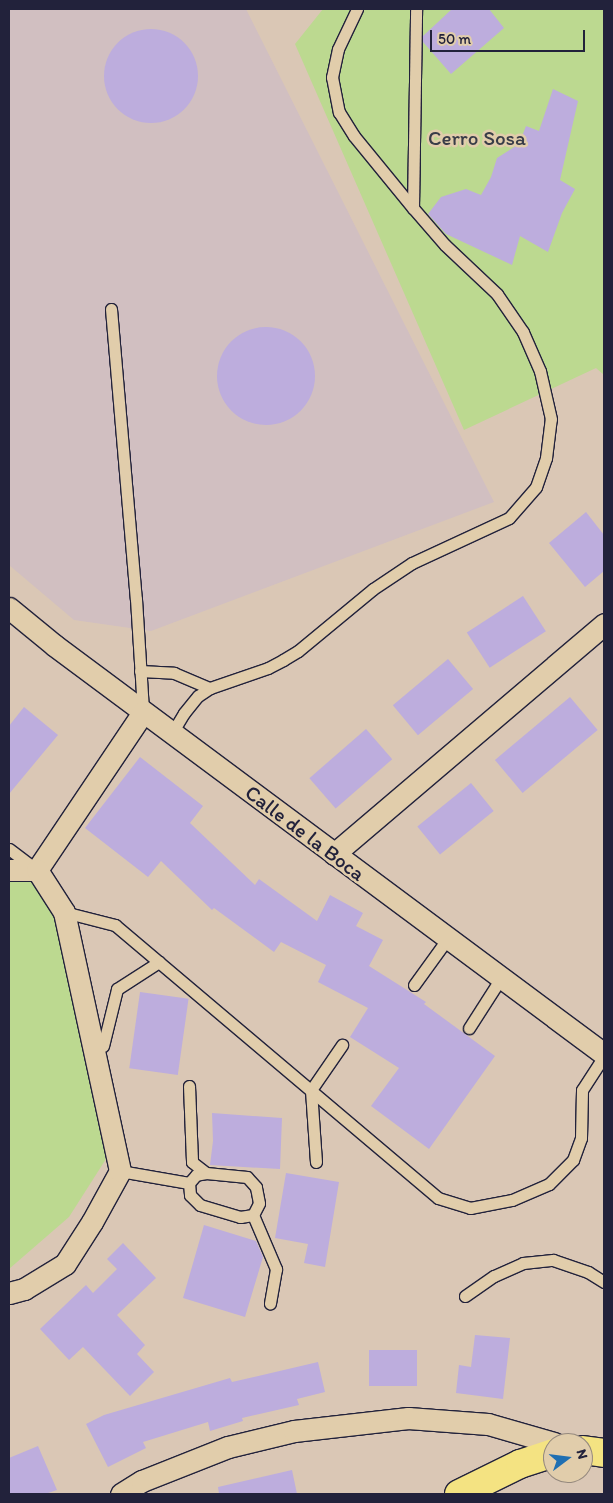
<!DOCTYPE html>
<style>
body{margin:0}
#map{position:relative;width:613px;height:1503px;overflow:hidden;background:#dac7b5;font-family:Itim,sans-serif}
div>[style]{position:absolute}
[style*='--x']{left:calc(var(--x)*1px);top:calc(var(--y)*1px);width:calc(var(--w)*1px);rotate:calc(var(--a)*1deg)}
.built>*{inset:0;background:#d1bfc1}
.green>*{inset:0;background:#bcd990}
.building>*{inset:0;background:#bdaddd;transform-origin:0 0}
.round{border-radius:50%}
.roads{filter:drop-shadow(1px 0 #22223b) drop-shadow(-1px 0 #22223b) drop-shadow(0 1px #22223b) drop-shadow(0 -1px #22223b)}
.service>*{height:11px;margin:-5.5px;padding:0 5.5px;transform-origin:5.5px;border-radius:5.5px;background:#e1cdab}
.minor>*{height:21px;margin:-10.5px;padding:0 10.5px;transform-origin:10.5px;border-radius:10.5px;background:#e1cdab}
.primary>*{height:28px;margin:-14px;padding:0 14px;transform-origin:14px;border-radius:14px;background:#f4e382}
span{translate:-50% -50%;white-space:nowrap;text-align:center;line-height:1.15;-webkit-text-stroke:5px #e1cdab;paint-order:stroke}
.park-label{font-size:21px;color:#393d48}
.street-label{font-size:21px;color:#22223b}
.frame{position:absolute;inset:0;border:10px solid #22223b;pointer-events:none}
.north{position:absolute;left:543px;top:1433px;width:50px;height:50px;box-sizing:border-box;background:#e1cdab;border:1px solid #95897e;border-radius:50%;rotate:75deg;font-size:14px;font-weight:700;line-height:20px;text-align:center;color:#22223b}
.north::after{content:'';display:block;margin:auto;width:18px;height:22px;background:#1f6fb2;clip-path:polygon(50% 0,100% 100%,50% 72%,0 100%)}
.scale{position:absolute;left:430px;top:30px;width:155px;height:22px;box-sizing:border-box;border:2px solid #22223b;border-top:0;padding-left:6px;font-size:15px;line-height:18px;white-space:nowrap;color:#22223b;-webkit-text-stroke:4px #e1cdab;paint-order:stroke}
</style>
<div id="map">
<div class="built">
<div style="clip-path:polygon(9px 9px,246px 9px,494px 502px,151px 631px,74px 620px,9px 565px)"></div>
</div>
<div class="green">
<div style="clip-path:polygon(323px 9px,604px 9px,604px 375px,596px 368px,464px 430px,295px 44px)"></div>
<div style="clip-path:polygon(9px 882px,36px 882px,50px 899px,106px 1159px,69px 1217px,9px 1269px)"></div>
</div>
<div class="building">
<div style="clip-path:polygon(452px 9px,489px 9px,504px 28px,451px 74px,423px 42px,423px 36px)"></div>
<div class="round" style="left:104px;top:29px;width:94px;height:94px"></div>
<div style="clip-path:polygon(553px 89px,578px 101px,560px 180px,575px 189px,562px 213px,548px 252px,520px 236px,512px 265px,446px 234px,428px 214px,441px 197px,466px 189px,481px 195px,491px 177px,497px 158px,519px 144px,526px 126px,539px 131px)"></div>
<div class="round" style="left:217px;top:327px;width:98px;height:98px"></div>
<div style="clip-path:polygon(586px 512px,604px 535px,604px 571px,585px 587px,549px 543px)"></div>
<div style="left:523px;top:596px;width:42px;height:67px;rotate:57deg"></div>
<div style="left:448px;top:659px;width:39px;height:72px;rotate:50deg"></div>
<div style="left:570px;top:697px;width:43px;height:98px;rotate:50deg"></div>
<div style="clip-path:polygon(24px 707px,58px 735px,9px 794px,9px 726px)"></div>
<div style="left:366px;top:729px;width:40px;height:75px;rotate:49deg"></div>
<div style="clip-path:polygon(140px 757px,203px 806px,190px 823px,255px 885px,259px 879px,317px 921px,330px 895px,363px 913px,356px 926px,383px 940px,369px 966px,426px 1002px,424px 1004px,495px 1056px,429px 1149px,371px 1106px,399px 1068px,350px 1037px,368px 1008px,318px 982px,326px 965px,281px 942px,274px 952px,214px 908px,212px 910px,161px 861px,148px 877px,85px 828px)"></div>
<div style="left:471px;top:783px;width:36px;height:69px;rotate:51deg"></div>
<div style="left:140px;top:992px;width:49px;height:77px;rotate:8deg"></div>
<div style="clip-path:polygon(212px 1113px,282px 1118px,280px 1169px,210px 1165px,213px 1141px)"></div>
<div style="clip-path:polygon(286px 1173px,339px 1182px,325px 1267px,304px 1263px,308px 1244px,275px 1238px)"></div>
<div style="clip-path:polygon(204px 1225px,256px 1241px,263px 1257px,245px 1317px,183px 1298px)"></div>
<div style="clip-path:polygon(123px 1243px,156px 1278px,117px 1315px,145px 1345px,137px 1354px,154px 1372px,130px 1396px,83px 1347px,69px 1360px,40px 1329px,86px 1285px,93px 1293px,117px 1269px,107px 1259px)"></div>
<div style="clip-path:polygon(475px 1335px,510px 1338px,503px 1399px,456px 1393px,459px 1365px,471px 1367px)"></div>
<div style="left:369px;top:1350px;width:48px;height:36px"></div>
<div style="clip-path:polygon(318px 1362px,325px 1392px,297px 1399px,299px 1405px,242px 1418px,243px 1421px,210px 1431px,208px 1422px,143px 1442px,146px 1448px,108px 1467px,86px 1424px,104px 1415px,230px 1378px,232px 1382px)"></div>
<div style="clip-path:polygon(38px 1446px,57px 1490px,45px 1494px,9px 1494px,9px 1458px)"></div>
<div style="clip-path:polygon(292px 1470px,297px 1494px,219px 1494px,218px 1487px)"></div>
</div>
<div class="roads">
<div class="service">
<div style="--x:357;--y:9;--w:44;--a:115.4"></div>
<div style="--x:338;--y:49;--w:29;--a:102"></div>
<div style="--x:332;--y:77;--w:36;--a:79"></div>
<div style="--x:339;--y:112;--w:28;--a:58"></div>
<div style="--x:354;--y:136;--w:93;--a:50.7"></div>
<div style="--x:111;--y:309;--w:291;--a:85.1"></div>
<div style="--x:136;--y:599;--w:112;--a:86.4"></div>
<div style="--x:140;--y:671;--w:34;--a:3"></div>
<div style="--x:174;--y:673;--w:39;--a:23"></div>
<div style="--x:172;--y:733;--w:23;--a:-59"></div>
<div style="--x:184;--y:713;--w:22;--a:-51"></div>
<div style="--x:198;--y:696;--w:14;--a:-34"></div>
<div style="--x:210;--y:688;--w:61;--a:-19"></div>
<div style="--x:268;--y:668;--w:17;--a:-28"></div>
<div style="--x:283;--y:660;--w:17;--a:-31"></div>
<div style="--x:298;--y:651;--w:97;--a:-39.6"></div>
<div style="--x:373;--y:589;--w:47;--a:-33.7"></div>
<div style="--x:412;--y:563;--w:107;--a:-24.9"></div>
<div style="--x:509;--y:518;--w:41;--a:-48.9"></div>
<div style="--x:536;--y:487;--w:31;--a:-71"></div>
<div style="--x:546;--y:458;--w:39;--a:-83"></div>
<div style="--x:551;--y:419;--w:49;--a:-102.9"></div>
<div style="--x:540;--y:371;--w:43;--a:-113.6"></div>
<div style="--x:523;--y:332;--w:46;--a:-124.4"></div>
<div style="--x:497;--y:294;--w:71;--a:-136.7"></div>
<div style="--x:445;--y:245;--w:49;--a:-130.9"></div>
<div style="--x:413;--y:208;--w:199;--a:-89.1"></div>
<div style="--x:9;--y:849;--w:31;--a:37"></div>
<div style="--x:64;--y:912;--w:53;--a:14.3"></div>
<div style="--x:115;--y:925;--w:423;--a:40.2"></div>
<div style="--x:438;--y:1198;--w:34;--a:17"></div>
<div style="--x:470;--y:1208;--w:43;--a:-10.8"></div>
<div style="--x:512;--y:1200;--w:40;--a:-23.4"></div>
<div style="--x:549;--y:1184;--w:34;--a:-45"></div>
<div style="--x:573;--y:1160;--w:23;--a:-70"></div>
<div style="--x:581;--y:1138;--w:48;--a:-88.8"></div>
<div style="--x:582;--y:1090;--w:40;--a:-57.1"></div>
<div style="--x:414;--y:985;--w:58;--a:-54.1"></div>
<div style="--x:469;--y:1028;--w:59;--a:-57.4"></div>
<div style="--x:103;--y:1046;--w:59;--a:-76.2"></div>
<div style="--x:117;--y:989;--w:50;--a:-32.7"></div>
<div style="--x:189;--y:1086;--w:76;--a:87.7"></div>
<div style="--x:192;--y:1162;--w:18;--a:38"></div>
<div style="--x:316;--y:1162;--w:72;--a:-94"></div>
<div style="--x:311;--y:1090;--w:55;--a:-55.4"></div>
<div style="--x:120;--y:1171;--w:70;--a:9.9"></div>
<div style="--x:189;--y:1183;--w:12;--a:85"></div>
<div style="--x:190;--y:1195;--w:14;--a:45"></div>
<div style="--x:200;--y:1205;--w:42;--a:16.7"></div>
<div style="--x:240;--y:1217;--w:13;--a:-9"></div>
<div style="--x:253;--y:1215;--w:13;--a:-63"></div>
<div style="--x:259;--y:1203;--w:16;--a:-101"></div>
<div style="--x:256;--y:1187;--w:13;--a:-132"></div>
<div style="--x:247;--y:1177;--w:41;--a:-174.4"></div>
<div style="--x:206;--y:1173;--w:10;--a:169"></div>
<div style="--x:196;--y:1175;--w:11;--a:131"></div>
<div style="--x:253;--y:1215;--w:59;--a:66.9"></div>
<div style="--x:276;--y:1269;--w:35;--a:100"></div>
<div style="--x:465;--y:1296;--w:35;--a:-35"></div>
<div style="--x:494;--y:1276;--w:32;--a:-24"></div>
<div style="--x:523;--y:1263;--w:30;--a:-6"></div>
<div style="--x:553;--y:1260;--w:37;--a:19"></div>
<div style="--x:588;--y:1272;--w:19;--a:32"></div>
</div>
<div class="minor">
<div style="--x:9;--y:608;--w:58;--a:39.4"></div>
<div style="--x:54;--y:645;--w:685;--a:36.64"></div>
<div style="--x:334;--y:854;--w:355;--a:-40.4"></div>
<div style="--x:9;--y:870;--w:28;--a:0"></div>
<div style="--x:37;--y:870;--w:190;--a:-56.1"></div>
<div style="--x:9;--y:1293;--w:16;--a:-15"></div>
<div style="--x:24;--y:1289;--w:48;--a:-31.4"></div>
<div style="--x:65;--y:1264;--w:50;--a:-57.3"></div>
<div style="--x:92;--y:1222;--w:58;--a:-61.2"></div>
<div style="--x:120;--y:1171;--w:265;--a:-102.2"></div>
<div style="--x:64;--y:912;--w:50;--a:-122.7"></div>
<div style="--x:121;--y:1494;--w:25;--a:-32"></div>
<div style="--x:142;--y:1481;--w:92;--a:-21.6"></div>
<div style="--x:228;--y:1447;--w:68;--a:-13.6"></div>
<div style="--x:294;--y:1431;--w:115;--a:-6.5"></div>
<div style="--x:408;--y:1418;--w:80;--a:4.3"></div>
<div style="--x:488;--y:1424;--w:69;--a:16.1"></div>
</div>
<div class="primary">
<div style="--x:583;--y:1450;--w:21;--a:8"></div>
<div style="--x:459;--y:1494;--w:68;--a:-26.2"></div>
<div style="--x:520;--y:1464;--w:35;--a:-18"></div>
</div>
</div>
<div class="park-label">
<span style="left:477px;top:138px">Cerro Sosa</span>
</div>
<div class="street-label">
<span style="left:305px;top:833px;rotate:37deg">Calle de la Boca</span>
</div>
<div class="frame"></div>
<div class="north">N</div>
<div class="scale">50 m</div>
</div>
